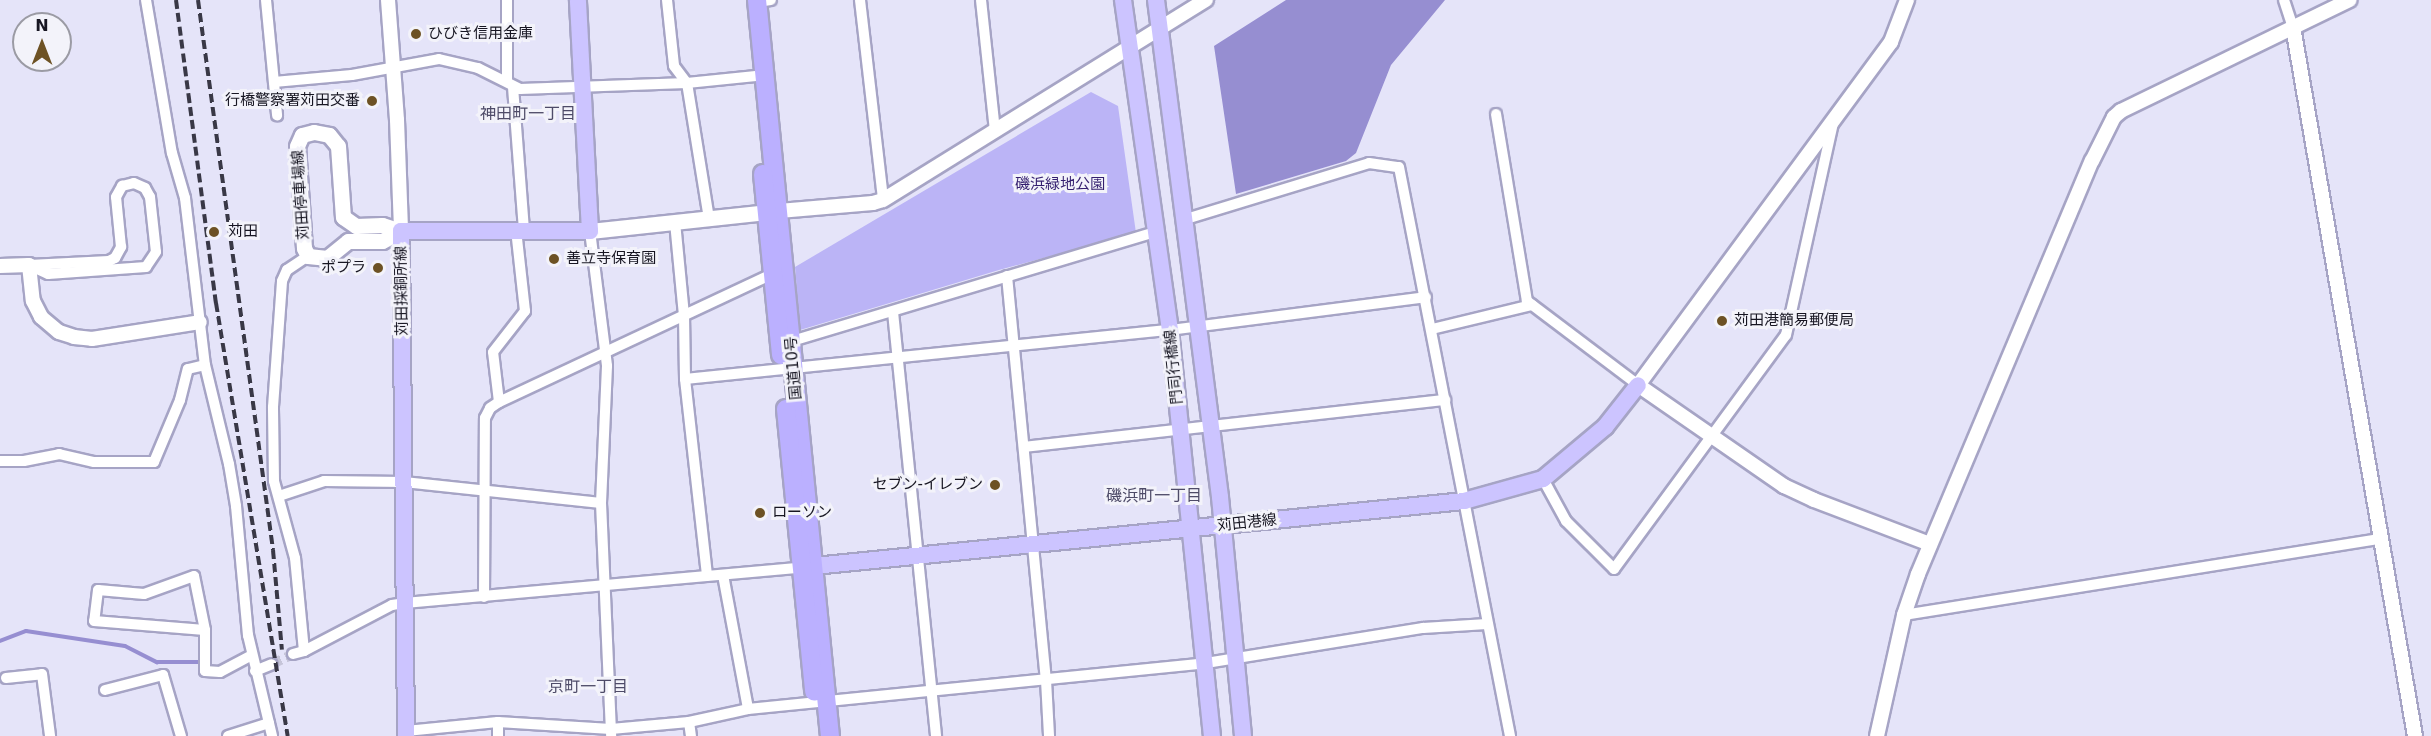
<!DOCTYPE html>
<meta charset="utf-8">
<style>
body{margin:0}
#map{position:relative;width:2431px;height:736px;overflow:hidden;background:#e5e4f9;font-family:"DejaVu Sans","Noto Sans JP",sans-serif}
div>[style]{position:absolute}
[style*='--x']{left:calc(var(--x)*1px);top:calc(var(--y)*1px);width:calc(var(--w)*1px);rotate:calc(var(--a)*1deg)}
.green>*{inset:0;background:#bbb4f6}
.water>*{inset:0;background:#968ed1}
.stream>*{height:4px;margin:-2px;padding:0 2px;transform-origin:2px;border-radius:2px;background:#968ed1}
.minor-tunnel>*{height:10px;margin-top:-5px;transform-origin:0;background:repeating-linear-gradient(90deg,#c6c5d9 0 10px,transparent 0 15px)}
.roads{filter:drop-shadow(2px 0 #a6a4c5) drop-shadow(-2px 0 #a6a4c5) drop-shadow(0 2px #a6a4c5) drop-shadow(0 -2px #a6a4c5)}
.minor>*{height:10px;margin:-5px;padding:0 5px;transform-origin:5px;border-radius:5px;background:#fff}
.tertiary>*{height:14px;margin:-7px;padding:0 7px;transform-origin:7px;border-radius:7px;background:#fff}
.secondary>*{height:15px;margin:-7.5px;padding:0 7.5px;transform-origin:7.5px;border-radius:7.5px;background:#fff}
.primary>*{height:16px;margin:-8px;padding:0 8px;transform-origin:8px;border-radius:8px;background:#ccc4ff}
.trunk>*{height:18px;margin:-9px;padding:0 9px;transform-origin:9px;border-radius:9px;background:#bbb0ff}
.rail>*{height:4px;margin-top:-2px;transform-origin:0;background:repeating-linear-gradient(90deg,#393846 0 9px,transparent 0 13.5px)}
.dots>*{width:16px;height:16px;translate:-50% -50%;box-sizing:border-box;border:3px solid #f3f3fa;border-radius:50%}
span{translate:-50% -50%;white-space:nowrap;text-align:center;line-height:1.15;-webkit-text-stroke:6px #f3f3fa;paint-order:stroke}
.poi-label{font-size:15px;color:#171622}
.left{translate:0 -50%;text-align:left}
.right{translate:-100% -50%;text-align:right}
.park-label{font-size:15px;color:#341f6f}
.street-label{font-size:15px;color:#171622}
.neighbourhood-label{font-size:16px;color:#4e4b68}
.north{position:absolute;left:12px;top:12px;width:60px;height:60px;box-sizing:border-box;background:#f3f3fa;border:2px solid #9b9ba4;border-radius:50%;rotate:0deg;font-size:16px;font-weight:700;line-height:24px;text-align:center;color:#171622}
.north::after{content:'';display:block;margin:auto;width:21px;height:27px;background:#6d5224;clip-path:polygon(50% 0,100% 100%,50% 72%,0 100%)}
</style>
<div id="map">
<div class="green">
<div style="clip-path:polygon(1091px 92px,1118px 106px,1136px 233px,999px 270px,800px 330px,795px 267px)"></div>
</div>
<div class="water">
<div style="clip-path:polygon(1286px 0,1445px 0,1391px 65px,1356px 153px,1346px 161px,1236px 194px,1214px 46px)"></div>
</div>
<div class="stream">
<div style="--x:0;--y:641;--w:28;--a:-21"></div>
<div style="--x:26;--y:631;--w:100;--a:8.6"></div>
<div style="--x:125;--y:646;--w:36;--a:27"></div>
<div style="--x:157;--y:662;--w:45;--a:0"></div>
</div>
<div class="minor-tunnel">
<div style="--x:272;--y:664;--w:23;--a:-25"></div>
</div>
<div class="roads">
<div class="minor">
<div style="--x:146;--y:0;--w:155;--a:80.4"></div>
<div style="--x:172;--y:153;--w:47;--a:73.9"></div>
<div style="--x:185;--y:198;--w:168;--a:83.2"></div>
<div style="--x:205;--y:365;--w:102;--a:76.4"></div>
<div style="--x:229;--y:464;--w:43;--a:80.5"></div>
<div style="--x:236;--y:506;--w:130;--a:84.7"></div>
<div style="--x:248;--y:635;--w:104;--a:76.6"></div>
<div style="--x:266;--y:0;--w:116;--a:84.5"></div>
<div style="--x:507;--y:0;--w:82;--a:90"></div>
<div style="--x:667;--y:0;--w:66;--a:83.9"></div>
<div style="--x:674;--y:66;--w:21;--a:53"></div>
<div style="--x:687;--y:83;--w:138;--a:80.8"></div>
<div style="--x:860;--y:0;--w:201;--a:83.4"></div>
<div style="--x:981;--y:0;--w:132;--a:83.9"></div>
<div style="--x:2284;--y:0;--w:28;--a:72"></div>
<div style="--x:757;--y:2;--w:14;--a:-8"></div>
<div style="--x:274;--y:82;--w:78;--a:-5.1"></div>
<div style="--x:352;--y:75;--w:88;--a:-10.4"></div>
<div style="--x:439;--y:59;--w:40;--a:13"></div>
<div style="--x:478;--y:68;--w:47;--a:26.6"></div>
<div style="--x:520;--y:89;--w:167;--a:-2.1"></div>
<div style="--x:687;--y:83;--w:79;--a:-5.8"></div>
<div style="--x:513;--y:87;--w:143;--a:85.6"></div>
<div style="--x:1496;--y:114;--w:190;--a:80.6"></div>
<div style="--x:1527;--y:301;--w:139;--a:37.1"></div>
<div style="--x:134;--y:183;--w:12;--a:24"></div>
<div style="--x:145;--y:188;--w:10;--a:61"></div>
<div style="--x:150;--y:197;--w:55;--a:83.8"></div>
<div style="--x:156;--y:252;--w:18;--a:124"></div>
<div style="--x:146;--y:267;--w:98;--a:175.9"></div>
<div style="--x:48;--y:274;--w:21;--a:-155"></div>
<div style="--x:29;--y:265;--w:80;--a:-2.9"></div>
<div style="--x:109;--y:261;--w:7;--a:-27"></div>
<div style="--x:115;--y:258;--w:13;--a:-61"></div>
<div style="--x:121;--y:247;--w:50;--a:-95.7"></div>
<div style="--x:116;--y:197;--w:13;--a:-61"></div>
<div style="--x:122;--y:186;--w:12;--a:-14"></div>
<div style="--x:1186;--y:219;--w:191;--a:-17"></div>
<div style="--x:1369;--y:163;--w:30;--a:8"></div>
<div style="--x:1399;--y:167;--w:580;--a:78.96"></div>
<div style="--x:675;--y:222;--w:93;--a:84.5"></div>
<div style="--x:684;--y:315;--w:64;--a:89.1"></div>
<div style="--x:685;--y:379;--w:198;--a:83.6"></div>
<div style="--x:590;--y:231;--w:136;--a:82.8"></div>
<div style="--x:607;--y:366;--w:137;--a:92.5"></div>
<div style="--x:601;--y:503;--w:233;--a:87.5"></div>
<div style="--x:1007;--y:276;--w:406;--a:84.5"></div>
<div style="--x:1046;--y:680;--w:56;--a:86.9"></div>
<div style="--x:893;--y:312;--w:426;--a:84.2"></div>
<div style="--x:1432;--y:329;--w:103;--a:-13.5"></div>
<div style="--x:792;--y:341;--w:380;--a:-16.7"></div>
<div style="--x:685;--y:379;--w:487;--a:-5.8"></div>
<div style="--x:1170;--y:330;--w:258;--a:-7.3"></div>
<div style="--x:499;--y:402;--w:50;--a:-96.8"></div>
<div style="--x:493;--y:352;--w:52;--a:-52"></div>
<div style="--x:525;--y:311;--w:81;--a:-96.3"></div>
<div style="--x:1024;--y:447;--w:424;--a:-6.4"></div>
<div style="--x:0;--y:461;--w:24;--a:0"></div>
<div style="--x:24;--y:461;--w:36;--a:-11"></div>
<div style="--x:59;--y:454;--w:36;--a:13"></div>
<div style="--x:94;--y:462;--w:60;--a:0"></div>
<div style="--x:154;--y:462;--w:67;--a:-67.2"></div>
<div style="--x:180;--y:400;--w:32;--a:-76"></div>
<div style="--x:188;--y:369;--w:17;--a:-13"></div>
<div style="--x:1543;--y:479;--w:48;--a:61.3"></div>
<div style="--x:1566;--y:521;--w:68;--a:45"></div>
<div style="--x:1614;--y:569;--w:290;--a:-53.7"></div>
<div style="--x:1786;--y:335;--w:217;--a:-77.5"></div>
<div style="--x:279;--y:496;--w:47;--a:-18.4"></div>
<div style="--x:324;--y:481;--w:80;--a:0.7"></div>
<div style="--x:404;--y:482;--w:198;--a:6.1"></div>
<div style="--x:723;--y:575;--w:136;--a:79.4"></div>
<div style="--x:484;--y:597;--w:179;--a:-89.7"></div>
<div style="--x:485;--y:418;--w:11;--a:-63"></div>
<div style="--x:490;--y:408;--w:11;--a:-34"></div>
<div style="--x:499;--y:402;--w:307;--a:-25.1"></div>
<div style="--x:1904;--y:615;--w:483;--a:-9.1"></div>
<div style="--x:205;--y:630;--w:55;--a:-101.5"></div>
<div style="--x:194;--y:576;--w:53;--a:160.2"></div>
<div style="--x:144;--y:594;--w:46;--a:-175"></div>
<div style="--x:98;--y:590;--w:31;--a:97"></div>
<div style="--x:94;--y:621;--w:111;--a:4.6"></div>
<div style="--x:205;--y:630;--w:41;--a:90"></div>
<div style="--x:205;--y:671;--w:15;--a:4"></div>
<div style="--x:220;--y:672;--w:36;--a:-28"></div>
<div style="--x:304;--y:651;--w:93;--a:-95.5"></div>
<div style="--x:295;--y:558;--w:80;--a:-105.3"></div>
<div style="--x:274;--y:481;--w:74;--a:-90.8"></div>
<div style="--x:273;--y:407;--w:126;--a:-85.9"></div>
<div style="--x:282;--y:281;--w:12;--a:-66"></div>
<div style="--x:287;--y:270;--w:25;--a:-34"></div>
<div style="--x:293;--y:654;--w:11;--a:-15"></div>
<div style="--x:304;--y:651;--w:99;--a:-27.6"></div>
<div style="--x:392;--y:605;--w:12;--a:-9"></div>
<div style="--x:404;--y:603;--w:403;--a:-5.1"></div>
<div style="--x:255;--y:671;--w:18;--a:-22"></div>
<div style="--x:6;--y:678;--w:36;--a:-6"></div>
<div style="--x:42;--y:674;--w:63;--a:82.6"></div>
<div style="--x:105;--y:690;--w:60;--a:-14.5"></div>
<div style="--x:163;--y:675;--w:64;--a:73.6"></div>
<div style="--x:498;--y:722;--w:14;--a:90"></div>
<div style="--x:689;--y:722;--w:14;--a:82"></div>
<div style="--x:406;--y:731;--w:92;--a:-5.6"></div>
<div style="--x:498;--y:722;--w:113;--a:3.5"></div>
<div style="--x:611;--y:729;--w:78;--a:-5.1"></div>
<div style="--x:689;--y:722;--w:60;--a:-12.4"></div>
<div style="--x:748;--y:709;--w:460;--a:-5.7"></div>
<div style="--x:1206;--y:663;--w:220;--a:-9.2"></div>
<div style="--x:1423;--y:628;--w:64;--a:-3.6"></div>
<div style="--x:228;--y:736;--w:43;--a:-17.6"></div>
</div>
<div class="tertiary">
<div style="--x:388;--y:0;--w:120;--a:85.7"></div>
<div style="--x:397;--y:120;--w:111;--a:87.9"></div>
<div style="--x:1907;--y:0;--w:45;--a:110.9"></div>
<div style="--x:1891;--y:42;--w:426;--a:126.4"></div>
<div style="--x:1638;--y:385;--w:178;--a:34.7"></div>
<div style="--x:1784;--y:486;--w:33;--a:25"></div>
<div style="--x:1814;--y:500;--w:124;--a:20.8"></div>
<div style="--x:2293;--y:27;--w:719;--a:80.24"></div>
<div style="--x:779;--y:211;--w:94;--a:-4.9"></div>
<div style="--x:873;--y:203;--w:10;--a:-17"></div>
<div style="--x:883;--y:200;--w:380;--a:-31.8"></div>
<div style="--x:0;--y:266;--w:29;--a:-2"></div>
<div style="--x:29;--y:265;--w:36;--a:84"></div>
<div style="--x:33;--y:301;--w:18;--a:63"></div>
<div style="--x:41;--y:317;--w:23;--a:40"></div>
<div style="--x:59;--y:332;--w:16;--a:18"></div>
<div style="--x:74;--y:337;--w:18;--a:6"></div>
<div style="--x:92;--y:339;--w:109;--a:-8.9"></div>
<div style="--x:1877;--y:736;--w:124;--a:-77.4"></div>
<div style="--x:1904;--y:615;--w:43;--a:-71.1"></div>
<div style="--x:1918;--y:574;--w:448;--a:-67.2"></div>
<div style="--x:2092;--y:161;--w:49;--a:-63.4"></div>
<div style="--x:2114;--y:117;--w:9;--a:-41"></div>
<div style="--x:2121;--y:111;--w:254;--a:-25.9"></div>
</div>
<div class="secondary">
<div style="--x:314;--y:132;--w:15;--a:11"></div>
<div style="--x:329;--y:135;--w:14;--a:51"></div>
<div style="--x:338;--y:146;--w:71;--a:86"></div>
<div style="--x:343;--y:217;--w:16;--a:35"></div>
<div style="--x:356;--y:226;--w:26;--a:-2"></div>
<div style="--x:382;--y:225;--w:20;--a:18"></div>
<div style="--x:401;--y:231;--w:21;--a:152"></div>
<div style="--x:382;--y:241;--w:34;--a:180"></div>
<div style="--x:348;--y:241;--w:27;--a:141"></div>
<div style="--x:327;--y:258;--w:19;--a:-174"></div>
<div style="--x:308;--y:256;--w:9;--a:-117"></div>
<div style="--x:304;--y:248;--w:102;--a:-93.9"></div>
<div style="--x:297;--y:146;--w:12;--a:-66"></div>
<div style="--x:302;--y:135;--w:12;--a:-14"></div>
<div style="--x:590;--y:231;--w:189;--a:-6.1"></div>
</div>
<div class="primary">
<div style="--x:1123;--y:0;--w:333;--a:81.9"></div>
<div style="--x:1170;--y:330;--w:408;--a:84.1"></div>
<div style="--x:1156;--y:0;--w:501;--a:82.66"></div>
<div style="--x:1220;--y:497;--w:240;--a:84.5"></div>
<div style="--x:814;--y:566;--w:653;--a:-5.71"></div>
<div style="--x:1464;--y:501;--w:82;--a:-15.6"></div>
<div style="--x:1543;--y:479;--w:81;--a:-40"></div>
<div style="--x:1605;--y:427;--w:53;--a:-51.8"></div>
<div style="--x:406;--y:736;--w:505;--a:-90.57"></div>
<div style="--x:401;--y:231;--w:189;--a:0"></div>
<div style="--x:590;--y:231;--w:231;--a:-93"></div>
</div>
<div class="trunk">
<div style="--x:757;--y:0;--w:740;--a:84.34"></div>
<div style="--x:763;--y:174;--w:182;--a:84.3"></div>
<div style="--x:786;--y:409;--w:284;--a:84.3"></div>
</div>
</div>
<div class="rail">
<div style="--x:176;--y:0;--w:306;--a:82.5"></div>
<div style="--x:216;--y:303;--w:439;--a:80.6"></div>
<div style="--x:198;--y:0;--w:555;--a:82.23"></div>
<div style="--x:273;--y:550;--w:100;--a:84.9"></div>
</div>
<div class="dots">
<div style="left:416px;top:34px;background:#6d5224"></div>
<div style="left:372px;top:101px;background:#6d5224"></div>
<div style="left:214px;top:232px;background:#6d5224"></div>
<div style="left:554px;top:259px;background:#6d5224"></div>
<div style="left:378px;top:268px;background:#6d5224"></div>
<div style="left:1722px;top:321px;background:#6d5224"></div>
<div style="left:995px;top:485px;background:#6d5224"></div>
<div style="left:760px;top:513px;background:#6d5224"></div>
</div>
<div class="poi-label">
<span class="left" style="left:428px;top:34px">ひびき信用金庫</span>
<span class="right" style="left:360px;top:101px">行橋警察署苅田交番</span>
<span class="left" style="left:228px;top:232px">苅田</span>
<span class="left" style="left:566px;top:259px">善立寺保育園</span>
<span class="right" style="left:366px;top:268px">ポプラ</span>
<span class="left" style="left:1734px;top:321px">苅田港簡易郵便局</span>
<span class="right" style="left:983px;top:485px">セブン-イレブン</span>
<span class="left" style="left:772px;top:513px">ローソン</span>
</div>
<div class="park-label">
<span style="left:1060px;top:185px">磯浜緑地公園</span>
</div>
<div class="street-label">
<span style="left:301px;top:195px;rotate:-94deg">苅田停車場線</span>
<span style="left:402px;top:291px;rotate:-91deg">苅田採銅所線</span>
<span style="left:1174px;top:367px;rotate:-96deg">門司行橋線</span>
<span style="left:794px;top:368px;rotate:-95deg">国道10号</span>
<span style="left:1247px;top:523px;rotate:-6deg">苅田港線</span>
</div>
<div class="neighbourhood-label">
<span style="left:528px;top:114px">神田町一丁目</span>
<span style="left:1154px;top:496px">磯浜町一丁目</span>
<span style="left:588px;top:687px">京町一丁目</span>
</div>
<div class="north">N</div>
</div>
